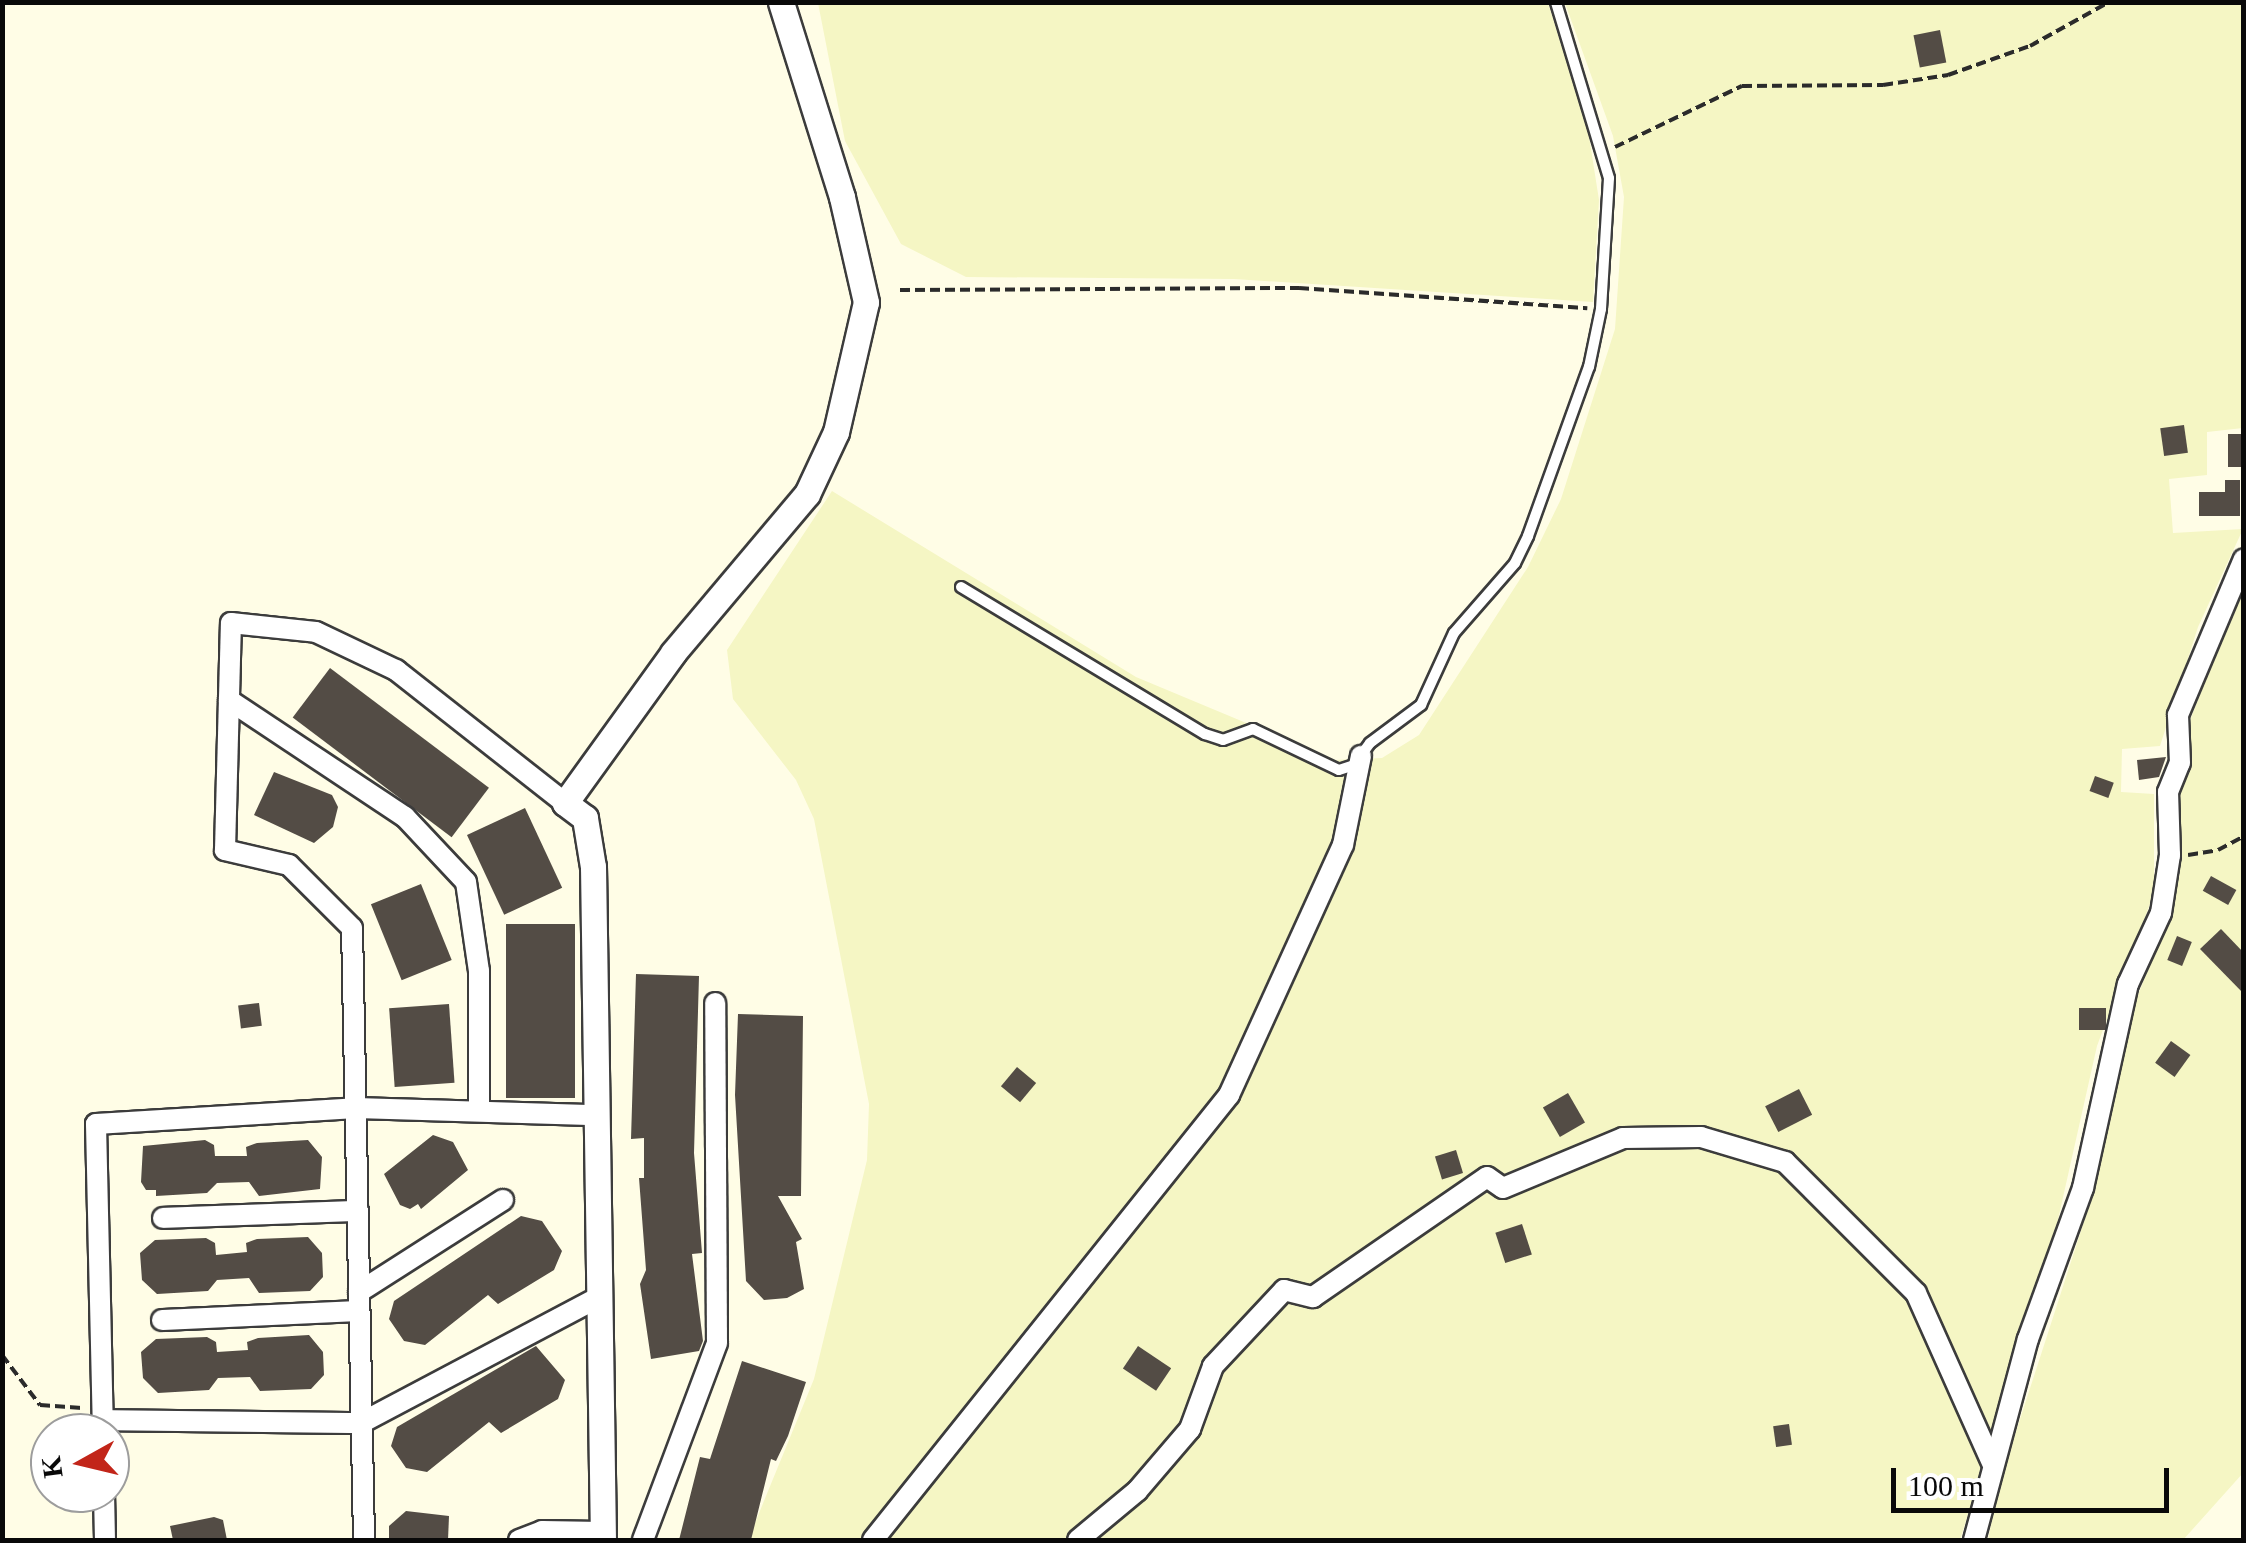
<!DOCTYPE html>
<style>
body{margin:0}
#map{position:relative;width:2246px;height:1543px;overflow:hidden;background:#fffde6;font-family:"Times New Roman",serif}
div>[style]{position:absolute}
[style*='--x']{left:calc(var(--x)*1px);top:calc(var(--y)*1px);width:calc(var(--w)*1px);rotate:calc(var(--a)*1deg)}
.farmland>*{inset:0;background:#f5f6c4}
.building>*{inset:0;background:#534c45;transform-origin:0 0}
.path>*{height:4px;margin-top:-2px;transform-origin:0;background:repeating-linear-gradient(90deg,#2b2b2b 0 10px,transparent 0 15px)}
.roads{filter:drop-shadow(2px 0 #3c3c3c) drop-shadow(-2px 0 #3c3c3c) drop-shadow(0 2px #3c3c3c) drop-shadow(0 -2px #3c3c3c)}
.service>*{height:10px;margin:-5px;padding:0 5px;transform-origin:5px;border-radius:5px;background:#fff}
.minor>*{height:20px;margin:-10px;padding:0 10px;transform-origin:10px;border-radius:10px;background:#fff}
.tertiary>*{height:25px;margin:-12.5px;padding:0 12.5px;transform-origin:12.5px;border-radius:12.5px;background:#fff}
span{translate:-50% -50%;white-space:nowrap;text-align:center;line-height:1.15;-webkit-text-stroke:10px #fff;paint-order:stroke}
.frame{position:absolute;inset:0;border:5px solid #090909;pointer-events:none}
.north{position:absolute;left:30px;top:1413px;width:100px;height:100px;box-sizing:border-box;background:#fff;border:2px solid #9d9d9d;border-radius:50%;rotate:262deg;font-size:28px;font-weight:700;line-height:40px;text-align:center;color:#090909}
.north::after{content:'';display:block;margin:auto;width:35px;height:45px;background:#c22519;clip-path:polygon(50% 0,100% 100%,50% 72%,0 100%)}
.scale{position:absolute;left:1891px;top:1468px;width:278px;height:45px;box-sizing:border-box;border:5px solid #090909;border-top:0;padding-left:12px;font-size:30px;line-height:35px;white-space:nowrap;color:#090909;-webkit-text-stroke:8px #fff;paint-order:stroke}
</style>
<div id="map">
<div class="farmland">
<div style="clip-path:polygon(818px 3px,1548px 3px,1588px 130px,1599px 200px,1593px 302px,1234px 279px,966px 277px,901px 244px,845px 141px)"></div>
<div style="clip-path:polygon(1565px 3px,2243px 3px,2243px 428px,2207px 432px,2207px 475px,2169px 479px,2173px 533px,2243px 529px,2198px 627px,2160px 746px,2122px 749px,2121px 792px,2154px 794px,2154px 893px,2097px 1046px,2057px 1224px,1960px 1540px,748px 1540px,814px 1379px,867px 1160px,869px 1104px,814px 819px,796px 780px,733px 699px,727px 650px,832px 491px,1136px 677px,1335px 760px,1382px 758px,1419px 735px,1528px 567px,1561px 499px,1615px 329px,1624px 197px,1613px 136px)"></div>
<div style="clip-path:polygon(2243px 583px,2243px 1473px,2183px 1540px,1988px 1540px,1999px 1484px,2091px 1200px,2131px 1012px,2172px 911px,2180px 873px,2174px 762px)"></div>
</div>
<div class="building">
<div style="left:1940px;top:30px;width:33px;height:27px;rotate:79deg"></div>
<div style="left:2184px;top:425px;width:28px;height:24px;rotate:82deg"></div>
<div style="left:2228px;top:434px;width:16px;height:33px"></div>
<div style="clip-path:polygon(2225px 480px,2240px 480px,2240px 516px,2199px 516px,2199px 492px,2225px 492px)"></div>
<div style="left:330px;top:668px;width:199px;height:62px;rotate:37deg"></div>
<div style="clip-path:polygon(2166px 757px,2159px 777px,2139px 780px,2137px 760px)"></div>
<div style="clip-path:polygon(274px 772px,332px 795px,338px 807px,333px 827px,314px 843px,254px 815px)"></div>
<div style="left:2095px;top:776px;width:20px;height:16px;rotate:20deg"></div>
<div style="left:525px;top:808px;width:88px;height:64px;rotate:65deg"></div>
<div style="left:2211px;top:876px;width:29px;height:17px;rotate:29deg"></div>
<div style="left:421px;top:884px;width:82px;height:54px;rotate:68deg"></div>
<div style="left:506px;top:924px;width:69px;height:174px"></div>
<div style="clip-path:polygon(2221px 929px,2244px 953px,2244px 994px,2200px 949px)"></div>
<div style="left:2177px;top:936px;width:16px;height:26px;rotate:22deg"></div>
<div style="clip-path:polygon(636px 974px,699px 976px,694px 1153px,702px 1253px,692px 1254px,703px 1341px,699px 1351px,651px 1359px,640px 1284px,646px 1270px,639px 1178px,644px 1178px,644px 1138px,631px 1139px)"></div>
<div style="left:259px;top:1003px;width:23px;height:21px;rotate:83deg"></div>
<div style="left:449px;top:1004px;width:79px;height:60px;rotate:86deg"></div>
<div style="left:2079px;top:1008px;width:27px;height:22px"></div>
<div style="clip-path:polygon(738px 1014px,803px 1016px,801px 1196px,778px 1196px,802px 1239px,796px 1242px,804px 1289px,787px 1298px,764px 1300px,746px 1281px,735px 1095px)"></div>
<div style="left:2171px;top:1041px;width:24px;height:27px;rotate:36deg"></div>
<div style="left:1017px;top:1067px;width:25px;height:25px;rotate:40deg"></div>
<div style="left:1799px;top:1089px;width:29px;height:38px;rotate:63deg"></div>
<div style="left:1568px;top:1093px;width:34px;height:29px;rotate:60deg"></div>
<div style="clip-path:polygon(433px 1135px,453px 1142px,468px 1170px,421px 1209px,418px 1204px,410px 1209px,400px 1205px,384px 1174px)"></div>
<div style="clip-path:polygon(205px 1140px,214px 1145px,215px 1156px,247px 1156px,246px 1147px,257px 1143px,308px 1140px,322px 1157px,320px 1189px,259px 1196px,249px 1182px,217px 1183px,207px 1193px,156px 1196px,156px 1190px,146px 1190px,141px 1182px,143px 1146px)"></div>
<div style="left:1456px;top:1150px;width:24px;height:22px;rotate:73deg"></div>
<div style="clip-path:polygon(521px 1216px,542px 1221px,562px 1251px,554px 1270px,498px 1304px,488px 1295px,425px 1345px,404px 1341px,389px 1319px,394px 1301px)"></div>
<div style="left:1522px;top:1224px;width:32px;height:28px;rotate:72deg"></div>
<div style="clip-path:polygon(308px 1237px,322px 1253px,323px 1277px,310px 1291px,259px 1293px,249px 1278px,217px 1280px,208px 1291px,157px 1294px,142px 1280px,140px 1253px,155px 1240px,206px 1238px,215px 1243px,216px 1255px,247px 1252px,246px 1243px,257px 1239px)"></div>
<div style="clip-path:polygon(309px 1335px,323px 1352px,324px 1375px,311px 1389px,260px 1391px,250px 1377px,218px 1378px,209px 1390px,158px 1393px,143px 1378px,141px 1352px,156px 1339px,207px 1337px,216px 1342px,217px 1352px,248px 1350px,247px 1342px,258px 1338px)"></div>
<div style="clip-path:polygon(536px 1346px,565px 1380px,558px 1399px,501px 1433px,489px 1422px,427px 1472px,406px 1468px,391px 1446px,397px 1427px)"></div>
<div style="left:1138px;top:1346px;width:40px;height:27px;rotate:34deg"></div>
<div style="clip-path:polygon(742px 1361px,806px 1382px,788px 1436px,776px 1461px,771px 1459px,751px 1540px,679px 1540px,700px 1457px,710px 1459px)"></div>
<div style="left:1789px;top:1424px;width:21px;height:16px;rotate:82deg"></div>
<div style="clip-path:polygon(406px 1511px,449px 1516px,448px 1540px,389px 1540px,389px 1526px)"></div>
<div style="clip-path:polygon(214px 1517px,223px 1520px,227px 1540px,173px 1540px,170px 1526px)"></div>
</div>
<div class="path">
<div style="--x:1615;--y:147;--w:141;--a:-25.7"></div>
<div style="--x:1742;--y:86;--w:141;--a:-0.4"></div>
<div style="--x:1883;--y:85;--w:66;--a:-8.7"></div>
<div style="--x:1948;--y:75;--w:87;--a:-19.5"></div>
<div style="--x:2030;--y:46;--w:90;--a:-29.1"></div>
<div style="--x:900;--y:290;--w:399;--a:-0.3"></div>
<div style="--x:1299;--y:288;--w:289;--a:4"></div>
<div style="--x:2188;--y:855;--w:30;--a:-9"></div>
<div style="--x:2218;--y:850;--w:30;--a:-28"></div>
<div style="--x:2;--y:1355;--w:63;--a:52.8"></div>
<div style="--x:40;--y:1405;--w:42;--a:4.1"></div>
</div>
<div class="roads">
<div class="service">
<div style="--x:961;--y:587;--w:285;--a:31.1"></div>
<div style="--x:1205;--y:734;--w:19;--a:18"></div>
<div style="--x:1223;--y:740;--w:32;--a:-20"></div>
<div style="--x:1253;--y:729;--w:95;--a:25.5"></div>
<div style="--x:1339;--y:770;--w:16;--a:-18"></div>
<div style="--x:1354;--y:765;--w:27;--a:-54"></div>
<div style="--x:1370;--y:743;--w:64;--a:-36.7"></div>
<div style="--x:1421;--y:705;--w:79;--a:-65.4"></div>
<div style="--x:1454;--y:633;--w:93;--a:-48.9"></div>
<div style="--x:1515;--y:563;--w:30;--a:-64"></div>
<div style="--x:1528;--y:536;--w:180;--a:-70.2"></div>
<div style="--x:1589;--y:367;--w:59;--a:-78.3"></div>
<div style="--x:1601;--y:309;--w:131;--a:-86.5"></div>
<div style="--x:1609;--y:178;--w:184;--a:-106.8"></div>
</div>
<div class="minor">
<div style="--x:229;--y:700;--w:211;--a:33.6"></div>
<div style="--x:405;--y:817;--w:89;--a:46.8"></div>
<div style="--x:466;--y:882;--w:90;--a:81.7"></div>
<div style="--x:479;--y:971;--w:140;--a:90"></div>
<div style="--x:163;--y:1218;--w:195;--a:-2.1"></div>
<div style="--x:359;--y:1292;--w:171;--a:-32.6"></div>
<div style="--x:162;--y:1320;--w:197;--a:-2.6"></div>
<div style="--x:102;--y:1420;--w:259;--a:0.7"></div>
<div style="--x:361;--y:1423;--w:272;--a:-27.9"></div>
<div style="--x:103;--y:1433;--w:309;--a:-91.3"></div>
<div style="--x:96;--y:1124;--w:260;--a:-3.5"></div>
<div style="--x:356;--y:1108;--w:242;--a:1.7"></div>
<div style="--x:104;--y:1493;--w:47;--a:88.8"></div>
<div style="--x:364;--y:1540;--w:612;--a:-91.12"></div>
<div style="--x:352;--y:928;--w:89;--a:-135"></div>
<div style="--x:289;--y:865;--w:66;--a:-166.8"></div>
<div style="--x:225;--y:850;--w:227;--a:-88.5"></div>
<div style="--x:231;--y:623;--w:85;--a:6"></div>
<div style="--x:316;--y:632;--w:89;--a:25.4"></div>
<div style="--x:396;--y:670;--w:215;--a:38.2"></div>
<div style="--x:519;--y:1540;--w:25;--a:-21"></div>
<div style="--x:542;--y:1531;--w:60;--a:1"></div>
<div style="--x:643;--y:1540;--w:210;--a:-69.4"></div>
<div style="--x:717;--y:1343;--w:340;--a:-90.3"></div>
<div style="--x:873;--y:1540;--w:570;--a:-51.34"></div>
<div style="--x:1229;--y:1095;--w:275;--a:-65.5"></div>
<div style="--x:1343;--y:845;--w:91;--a:-78.6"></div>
<div style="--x:1078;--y:1540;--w:77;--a:-39.7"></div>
<div style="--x:1137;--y:1491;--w:82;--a:-49.5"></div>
<div style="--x:1190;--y:1429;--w:67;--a:-69.9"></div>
<div style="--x:1213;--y:1366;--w:104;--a:-46.9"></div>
<div style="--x:1284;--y:1290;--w:30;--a:14"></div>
<div style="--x:1313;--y:1297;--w:211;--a:-34.6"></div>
<div style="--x:1487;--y:1177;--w:19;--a:35"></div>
<div style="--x:1503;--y:1188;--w:130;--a:-22.6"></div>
<div style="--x:1623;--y:1138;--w:78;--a:-0.7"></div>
<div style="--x:1701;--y:1137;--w:88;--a:16.6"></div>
<div style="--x:1785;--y:1162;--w:185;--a:45"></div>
<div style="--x:1916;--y:1293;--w:186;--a:65.9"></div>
<div style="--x:1974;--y:1540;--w:208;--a:-75"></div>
<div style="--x:2028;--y:1339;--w:161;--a:-70"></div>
<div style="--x:2083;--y:1188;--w:209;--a:-77.6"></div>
<div style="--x:2128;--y:984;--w:78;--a:-65.1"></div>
<div style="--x:2161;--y:913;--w:59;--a:-81.2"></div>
<div style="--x:2170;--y:855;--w:63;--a:-91.8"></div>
<div style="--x:2168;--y:792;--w:31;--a:-68"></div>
<div style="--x:2180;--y:763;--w:48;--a:-92.4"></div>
<div style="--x:2178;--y:715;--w:169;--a:-67.1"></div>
</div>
<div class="tertiary">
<div style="--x:603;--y:1540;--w:673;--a:-90.85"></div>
<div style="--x:593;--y:867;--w:50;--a:-99.3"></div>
<div style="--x:585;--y:818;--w:25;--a:-143"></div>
<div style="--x:565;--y:803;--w:185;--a:-54.2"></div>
<div style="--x:673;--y:653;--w:208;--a:-49.9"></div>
<div style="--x:807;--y:494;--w:68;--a:-64.9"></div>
<div style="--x:836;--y:432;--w:133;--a:-77"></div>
<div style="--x:866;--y:302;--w:108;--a:-102.9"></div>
<div style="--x:842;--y:197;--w:204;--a:-107.4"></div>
</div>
</div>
<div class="frame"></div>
<div class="north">K</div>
<div class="scale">100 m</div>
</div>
